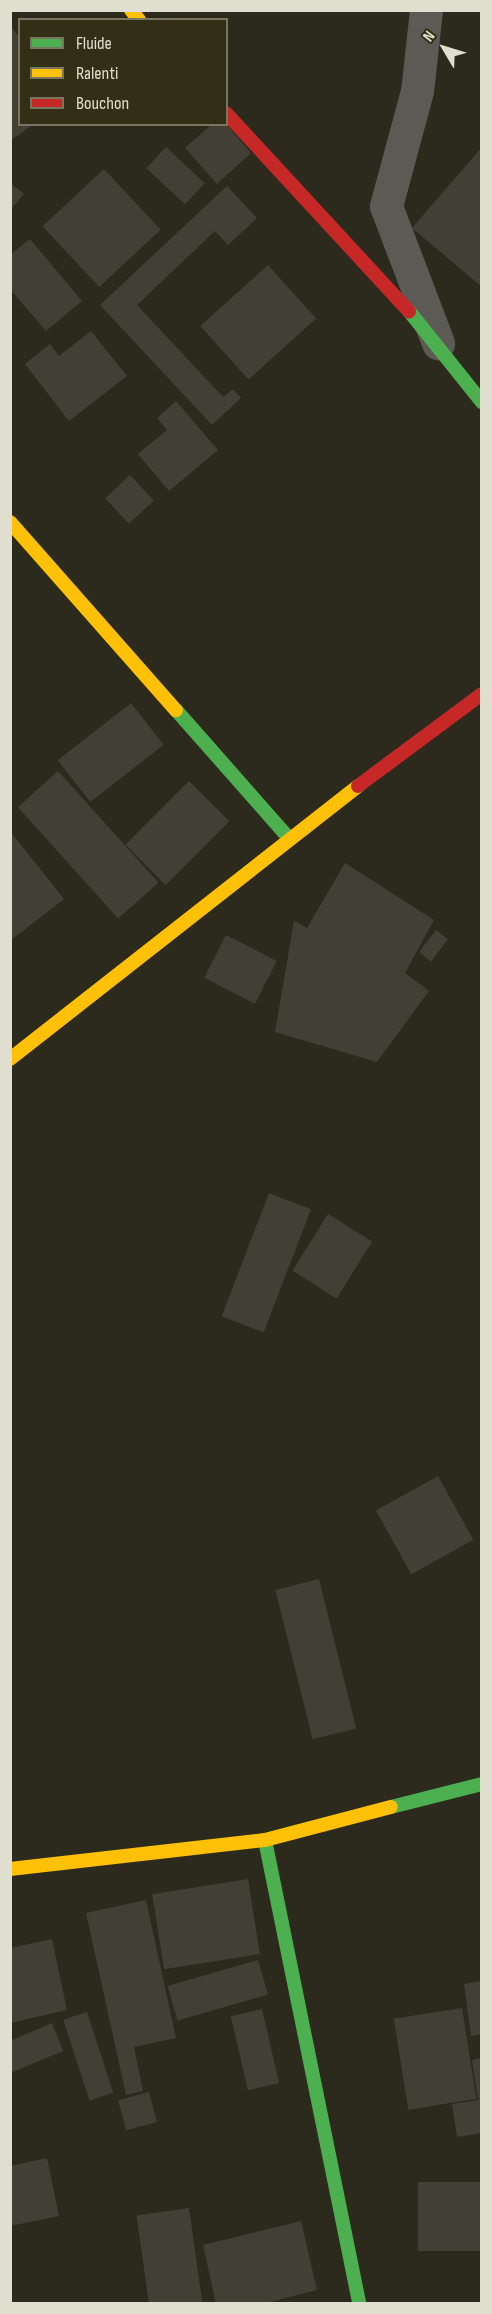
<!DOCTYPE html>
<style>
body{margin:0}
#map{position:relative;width:492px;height:2314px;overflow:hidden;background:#2c2a1c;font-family:"Sofia Sans Condensed",sans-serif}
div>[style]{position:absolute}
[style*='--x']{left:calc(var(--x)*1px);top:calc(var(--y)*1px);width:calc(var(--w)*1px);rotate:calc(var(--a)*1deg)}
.building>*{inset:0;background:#424035;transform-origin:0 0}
.street>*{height:33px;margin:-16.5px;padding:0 16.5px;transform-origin:16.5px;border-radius:16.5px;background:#5c5a55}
.fast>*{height:14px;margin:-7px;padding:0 7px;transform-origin:7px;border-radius:7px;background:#4caf50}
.slow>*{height:14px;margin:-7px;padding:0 7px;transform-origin:7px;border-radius:7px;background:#ffc107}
.jam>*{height:14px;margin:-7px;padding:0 7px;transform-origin:7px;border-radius:7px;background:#c62828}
span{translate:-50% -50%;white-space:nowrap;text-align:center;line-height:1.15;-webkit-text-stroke:6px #322f16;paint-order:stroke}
.frame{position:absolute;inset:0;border:12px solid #e0decf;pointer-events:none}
.legend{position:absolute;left:18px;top:18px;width:210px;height:108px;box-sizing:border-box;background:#322f16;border:2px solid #787560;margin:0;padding:8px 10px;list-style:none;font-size:18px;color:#e0decf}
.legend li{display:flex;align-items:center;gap:12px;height:30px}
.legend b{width:30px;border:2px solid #787560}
.north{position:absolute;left:414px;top:18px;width:60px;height:60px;-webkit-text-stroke:4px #322f16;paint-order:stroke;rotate:308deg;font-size:16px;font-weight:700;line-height:24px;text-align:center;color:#e0decf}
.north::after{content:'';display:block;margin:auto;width:21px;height:27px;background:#e0decf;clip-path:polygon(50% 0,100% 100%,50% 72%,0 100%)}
</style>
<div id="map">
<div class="building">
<div style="clip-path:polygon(10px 25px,20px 38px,20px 124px,34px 124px,10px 141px)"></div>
<div style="clip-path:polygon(212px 124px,226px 124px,251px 153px,217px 184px,185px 148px)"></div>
<div style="left:166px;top:147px;width:53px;height:29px;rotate:43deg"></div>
<div style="clip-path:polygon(482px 147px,482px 287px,412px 228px)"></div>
<div style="left:104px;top:169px;width:83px;height:84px;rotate:47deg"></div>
<div style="clip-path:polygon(10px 183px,24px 194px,12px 208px,10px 207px)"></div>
<div style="clip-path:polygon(227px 186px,257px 218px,228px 245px,215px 231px,137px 305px,223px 397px,233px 389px,241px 398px,212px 425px,100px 305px)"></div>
<div style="clip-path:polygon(30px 239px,82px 301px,46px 331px,10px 289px,10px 255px)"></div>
<div style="left:268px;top:265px;width:72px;height:91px;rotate:48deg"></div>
<div style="clip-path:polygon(91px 331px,127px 376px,69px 421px,25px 364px,50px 344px,59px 356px)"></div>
<div style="clip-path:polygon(176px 401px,218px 450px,169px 491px,138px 454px,167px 430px,157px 418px)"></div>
<div style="left:130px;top:475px;width:35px;height:34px;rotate:47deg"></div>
<div style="left:131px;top:703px;width:53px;height:93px;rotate:52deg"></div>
<div style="left:58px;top:771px;width:150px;height:54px;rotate:48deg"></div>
<div style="left:189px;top:781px;width:57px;height:90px;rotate:45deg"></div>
<div style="clip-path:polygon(10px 831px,64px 899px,10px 941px)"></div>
<div style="clip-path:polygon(345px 863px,434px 920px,405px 973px,429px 991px,377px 1062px,275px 1032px,294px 921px,307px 928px)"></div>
<div style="left:436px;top:930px;width:15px;height:28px;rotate:37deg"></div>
<div style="left:226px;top:935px;width:57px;height:48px;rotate:27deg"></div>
<div style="left:269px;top:1193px;width:45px;height:132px;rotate:21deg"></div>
<div style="left:328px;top:1214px;width:52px;height:67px;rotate:32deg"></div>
<div style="left:438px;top:1476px;width:73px;height:71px;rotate:61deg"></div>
<div style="left:319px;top:1579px;width:154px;height:45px;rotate:76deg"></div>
<div style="left:248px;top:1879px;width:76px;height:97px;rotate:81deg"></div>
<div style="clip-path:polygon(146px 1900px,176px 2038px,134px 2047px,143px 2091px,126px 2095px,86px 1913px)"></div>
<div style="clip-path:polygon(52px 1939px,67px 2010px,10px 2023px,10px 1948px)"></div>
<div style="left:258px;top:1960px;width:36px;height:94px;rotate:74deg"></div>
<div style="clip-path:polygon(482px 1981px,482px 2034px,471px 2036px,464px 1984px)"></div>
<div style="left:462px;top:2008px;width:92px;height:69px;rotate:81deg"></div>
<div style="left:262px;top:2009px;width:76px;height:32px;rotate:77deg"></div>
<div style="left:87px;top:2012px;width:85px;height:25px;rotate:72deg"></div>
<div style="clip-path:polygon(52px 2023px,63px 2051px,10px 2073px,10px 2041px)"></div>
<div style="clip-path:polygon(482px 2058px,482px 2133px,457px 2137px,452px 2104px,478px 2100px,472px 2060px)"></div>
<div style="left:149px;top:2092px;width:31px;height:32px;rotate:75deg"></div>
<div style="clip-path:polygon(47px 2158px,59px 2216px,10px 2226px,10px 2166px)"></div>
<div style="left:482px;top:2182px;width:69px;height:64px;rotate:90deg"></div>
<div style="left:189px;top:2208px;width:97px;height:53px;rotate:82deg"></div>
<div style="clip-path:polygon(301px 2221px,317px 2290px,262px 2304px,216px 2304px,203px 2245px)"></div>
</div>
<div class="street">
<div style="--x:426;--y:10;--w:81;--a:96.3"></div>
<div style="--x:417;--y:91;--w:119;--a:105.1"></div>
<div style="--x:386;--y:206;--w:147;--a:69.2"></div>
</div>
<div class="fast">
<div style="--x:409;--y:311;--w:117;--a:51.3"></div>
<div style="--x:176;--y:710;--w:171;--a:48.6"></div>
<div style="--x:391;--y:1807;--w:94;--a:-14.2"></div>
<div style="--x:265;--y:1840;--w:473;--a:78.5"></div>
</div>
<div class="slow">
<div style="--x:131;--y:10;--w:13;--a:51"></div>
<div style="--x:10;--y:522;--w:251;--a:48.6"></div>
<div style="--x:10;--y:1059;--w:442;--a:-38.1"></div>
<div style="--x:10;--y:1869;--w:257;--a:-6.5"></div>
<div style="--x:265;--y:1840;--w:130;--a:-14.7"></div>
</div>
<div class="jam">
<div style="--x:226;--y:113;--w:270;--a:47.3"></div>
<div style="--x:358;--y:786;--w:154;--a:-36.6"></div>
</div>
<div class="frame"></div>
<ul class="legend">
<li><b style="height:8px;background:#4caf50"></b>Fluide</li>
<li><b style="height:8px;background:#ffc107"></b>Ralenti</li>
<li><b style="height:8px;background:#c62828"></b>Bouchon</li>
</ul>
<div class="north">N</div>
</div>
